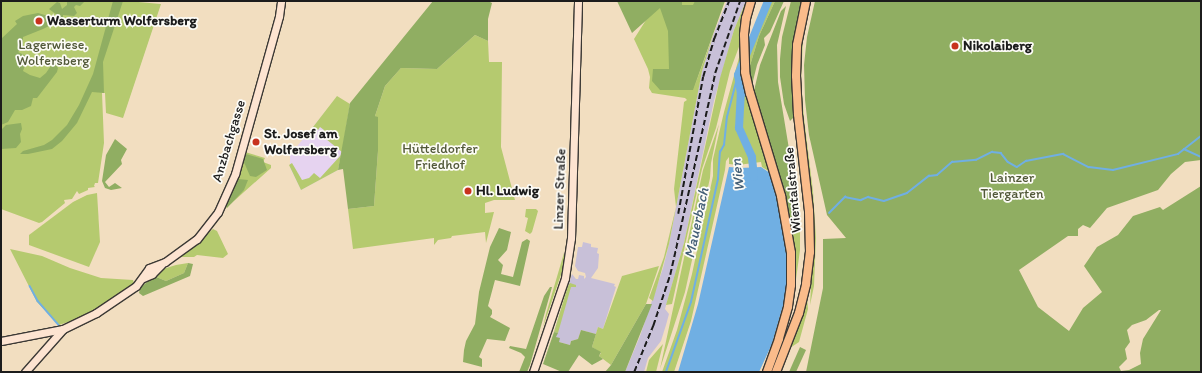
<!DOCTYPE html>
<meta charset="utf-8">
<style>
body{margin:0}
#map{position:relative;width:1202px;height:373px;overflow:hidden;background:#f2dec0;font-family:Itim,sans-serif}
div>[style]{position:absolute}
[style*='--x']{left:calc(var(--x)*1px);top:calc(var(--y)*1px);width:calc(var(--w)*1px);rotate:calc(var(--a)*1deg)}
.built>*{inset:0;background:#e6d3f0}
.industrial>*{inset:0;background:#c8c0d8}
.green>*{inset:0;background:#b5ca6f}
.forest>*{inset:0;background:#90ae62}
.water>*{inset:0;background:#70afe3}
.stream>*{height:1.5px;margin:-0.75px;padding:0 0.75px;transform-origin:0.75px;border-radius:0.75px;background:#70afe3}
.river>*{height:8px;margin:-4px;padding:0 4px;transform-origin:4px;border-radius:4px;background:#70afe3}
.roads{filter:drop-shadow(1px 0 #3c3935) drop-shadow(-1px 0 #3c3935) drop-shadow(0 1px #3c3935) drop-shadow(0 -1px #3c3935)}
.secondary>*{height:7px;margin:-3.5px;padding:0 3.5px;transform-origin:3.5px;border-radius:3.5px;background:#fde4d1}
.primary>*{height:8px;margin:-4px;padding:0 4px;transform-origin:4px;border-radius:4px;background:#fabc8b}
.rail>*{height:1.5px;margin-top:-0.75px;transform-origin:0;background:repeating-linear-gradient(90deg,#1c1c1c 0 6px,transparent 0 9px)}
.dots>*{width:11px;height:11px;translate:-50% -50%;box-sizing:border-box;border:2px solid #fdfcf7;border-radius:50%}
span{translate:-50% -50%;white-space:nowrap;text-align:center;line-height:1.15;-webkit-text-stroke:3.5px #fdfcf7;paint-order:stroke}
.poi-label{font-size:14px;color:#1c1c1c;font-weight:700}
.left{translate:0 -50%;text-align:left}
.park-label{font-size:14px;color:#525939}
.street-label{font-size:14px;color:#1c1c1c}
.water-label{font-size:15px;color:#425e76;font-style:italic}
.frame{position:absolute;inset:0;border:2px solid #1c1c1c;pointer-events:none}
</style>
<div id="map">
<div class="built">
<div style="clip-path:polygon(350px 104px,338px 170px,301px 190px,290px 168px,290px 155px,330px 106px)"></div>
</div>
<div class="industrial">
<div style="clip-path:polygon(727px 1px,746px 1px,734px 30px,714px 101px,684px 243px,665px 309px,669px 314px,666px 325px,661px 341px,648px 358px,644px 372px,625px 372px,640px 336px,663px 268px,669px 244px,702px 71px,714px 33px)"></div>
<div style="clip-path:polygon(583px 242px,591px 244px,591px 247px,598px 248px,597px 253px,599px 254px,598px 268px,591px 278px,615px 284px,614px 286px,616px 287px,603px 329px,598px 327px,596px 334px,581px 330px,578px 339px,571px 341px,570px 345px,559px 342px,556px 337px,557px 333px,554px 332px,572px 274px,576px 279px,578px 279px,579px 275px,584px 276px,584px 279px,586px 277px,585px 273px,578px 271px,575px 266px,578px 247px,582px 247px)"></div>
</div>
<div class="green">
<div style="clip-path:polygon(1px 1px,127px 1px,161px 4px,123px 118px,106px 113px,105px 93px,102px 93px,104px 143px,98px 183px,95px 183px,94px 186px,95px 187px,88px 188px,88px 190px,79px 194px,77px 191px,72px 199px,64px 200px,65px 203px,42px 222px,39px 223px,1px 209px)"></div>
<div style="clip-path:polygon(658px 1px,724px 1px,693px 90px,714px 33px,702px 71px,669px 244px,653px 301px,649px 298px,664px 257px,676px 207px,674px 189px,684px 102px,687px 100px,685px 98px,652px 93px,649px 88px,650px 77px,648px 69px,634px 39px)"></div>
<div style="clip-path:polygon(746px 1px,756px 1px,730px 71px,716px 128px,702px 169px,672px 304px,666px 305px,684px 243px,720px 78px,734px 30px)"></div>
<div style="clip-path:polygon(770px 1px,775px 1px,759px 36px,748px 72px,746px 56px)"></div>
<div style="clip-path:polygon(811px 1px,803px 39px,801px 81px,804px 118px,813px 191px,816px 238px,814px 286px,810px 305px,814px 232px,810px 176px,802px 115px,800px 69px,803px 33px)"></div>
<div style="clip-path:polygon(475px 35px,488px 41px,489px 62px,502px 62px,501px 147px,515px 200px,494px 200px,485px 203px,485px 213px,494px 212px,486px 243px,485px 232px,452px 236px,451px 238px,438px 240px,434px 245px,434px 238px,353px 249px,348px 209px,374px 206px,378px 151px,378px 118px,375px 116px,385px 86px,401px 68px,437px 69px)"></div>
<div style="clip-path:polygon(740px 54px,741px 69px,770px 172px,762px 167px,761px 162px,738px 165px,729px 164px,729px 157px,726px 161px,725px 170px,691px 321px,674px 372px,662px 372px,677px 330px,692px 274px,713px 176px,713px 159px,724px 112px)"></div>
<div style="clip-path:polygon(337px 96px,350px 104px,342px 152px,321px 135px,324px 130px,320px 127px,318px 130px,313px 127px)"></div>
<div style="clip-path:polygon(719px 124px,711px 163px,710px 178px,685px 292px,660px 369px,703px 170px)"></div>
<div style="clip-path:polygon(245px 152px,265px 158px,263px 162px,271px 165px,271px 168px,225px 209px)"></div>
<div style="clip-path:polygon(341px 155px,338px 170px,301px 190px,289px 165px,292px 163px,302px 180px,309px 178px,314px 173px,320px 178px)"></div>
<div style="clip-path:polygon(97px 193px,100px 242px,89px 267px,29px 245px,29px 235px,73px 202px,87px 195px)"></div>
<div style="clip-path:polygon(526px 209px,536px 209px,538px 211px,532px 232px,530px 234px,525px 231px,528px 218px,525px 217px)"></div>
<div style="clip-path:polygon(800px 216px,800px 250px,794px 294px,795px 249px,789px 218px)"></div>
<div style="clip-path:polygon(213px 229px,217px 231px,228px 254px,223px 258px,197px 255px,194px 257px,181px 257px)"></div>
<div style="clip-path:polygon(10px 249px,42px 256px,70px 268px,101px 278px,133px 280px,134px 283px,107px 303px,77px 319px,59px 325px,37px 302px)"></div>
<div style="clip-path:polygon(564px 253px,564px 266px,543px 327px,546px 314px)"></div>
<div style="clip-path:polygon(188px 263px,184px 273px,166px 281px,154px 276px,163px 269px,176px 265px)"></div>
<div style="clip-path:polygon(659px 266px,646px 304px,611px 365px,599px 356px,601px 353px,592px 347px,598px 327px,603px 329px,622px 276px)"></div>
<div style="clip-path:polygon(570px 283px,576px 285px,576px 287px,571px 287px,558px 333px,554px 332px,568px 286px)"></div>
<div style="clip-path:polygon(807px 297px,808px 309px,799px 342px,790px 348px)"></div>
<div style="clip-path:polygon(663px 344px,656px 372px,646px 372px,649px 360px)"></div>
</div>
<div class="forest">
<div style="clip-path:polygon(67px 1px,85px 1px,80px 6px,76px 5px,74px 7px,77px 13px,74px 16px,63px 15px,63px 18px,58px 19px,57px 15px,49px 9px,57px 2px,60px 3px,62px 9px,67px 5px)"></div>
<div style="clip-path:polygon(113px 1px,123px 1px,103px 62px,104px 93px,92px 92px,77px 123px,62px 141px,52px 149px,28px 154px,20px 154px,23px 151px,44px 145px,52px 140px,67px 125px,79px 105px,93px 74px)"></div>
<div style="clip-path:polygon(433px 1px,488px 1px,492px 3px,488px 19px,488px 41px,475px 35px,437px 69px,401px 68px,385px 86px,375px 116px,378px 117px,378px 151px,374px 206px,348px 209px,343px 169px,338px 170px,350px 103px)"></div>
<div style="clip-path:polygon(617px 1px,682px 1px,682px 5px,693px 5px,695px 1px,725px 1px,693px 90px,660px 90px,652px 81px,653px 69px,669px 69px,668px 31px,660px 8px,632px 33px)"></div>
<div style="clip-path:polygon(775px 1px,784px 1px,770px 32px,764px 38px,765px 45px,757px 65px,751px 89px,748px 72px,759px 36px)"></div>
<div style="clip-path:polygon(791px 1px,802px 1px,793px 42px,791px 72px,794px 117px,790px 121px,784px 104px,780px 77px,780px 59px,782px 37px)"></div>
<div style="clip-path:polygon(evenodd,815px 1px,1201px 1px,1201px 160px,1185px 162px,1171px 174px,1158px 190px,1107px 208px,1090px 228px,1083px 225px,1078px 229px,1078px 236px,1068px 236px,1019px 270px,1038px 307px,1069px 331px,1083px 308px,1102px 292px,1084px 266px,1097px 247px,1118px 235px,1133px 216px,1160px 207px,1163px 210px,1201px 186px,1201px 372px,806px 372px,823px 288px,823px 239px,846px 238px,827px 215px,809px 135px,805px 100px,804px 65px,807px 37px,815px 1px,1159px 310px,1161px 310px,1143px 339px,1140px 353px,1141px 364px,1129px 370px,1121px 371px,1119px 367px,1127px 359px,1125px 349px,1130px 342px,1127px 330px,1132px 325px,1146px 320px,1159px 310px)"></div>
<div style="clip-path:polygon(786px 6px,777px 45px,778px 82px,800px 216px,789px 218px,753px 95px,760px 65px,781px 11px)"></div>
<div style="clip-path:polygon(38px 13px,48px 16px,51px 21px,49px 26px,43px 29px,23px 37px,23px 48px,18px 52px,26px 56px,23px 62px,25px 65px,23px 71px,30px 75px,40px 78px,46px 73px,52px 64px,55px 64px,58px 68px,57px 72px,37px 98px,33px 98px,31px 106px,22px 110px,15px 110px,8px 122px,1px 125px,1px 39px,17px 24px,15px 21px,23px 16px)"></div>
<div style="clip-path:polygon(21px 123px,22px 129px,20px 134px,21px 142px,16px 148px,1px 149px,1px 130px,6px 125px)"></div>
<div style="clip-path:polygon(115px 139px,127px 149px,121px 160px,122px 164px,105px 182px,109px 187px,115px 183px,122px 188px,111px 190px,105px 188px,102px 181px,106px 155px)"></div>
<div style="clip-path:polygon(246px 154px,263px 159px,267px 170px,256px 177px,250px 176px,243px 160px)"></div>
<div style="clip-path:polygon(238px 179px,248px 180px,244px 190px,227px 208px,226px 204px)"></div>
<div style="clip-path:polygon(499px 228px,511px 232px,507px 250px,498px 260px,503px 265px,501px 274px,513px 277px,522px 242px,527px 239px,530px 241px,520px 286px,495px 280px,488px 306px,492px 310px,492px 314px,490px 317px,510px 328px,505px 341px,487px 339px,479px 357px,482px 359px,482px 367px,463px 362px,464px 350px,466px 341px,475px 324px,479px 292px,490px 247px)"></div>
<div style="clip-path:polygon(188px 263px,193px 264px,190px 276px,143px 296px,139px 293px,140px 288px,154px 276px,166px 281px,184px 273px)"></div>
<div style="clip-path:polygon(550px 287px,552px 287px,530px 365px,527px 372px,519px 372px,525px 357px,521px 353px,509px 348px,510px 346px,526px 349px,544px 296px)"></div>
<div style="clip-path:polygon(646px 304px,652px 304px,625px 372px,605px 372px,611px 365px)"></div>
<div style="clip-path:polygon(581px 330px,596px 334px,592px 347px,601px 352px,599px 356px,603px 359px,592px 365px,579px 355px,568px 372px,562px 372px,543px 364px,554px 332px,558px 333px,556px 337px,560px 338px,559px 342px,570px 345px,571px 341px,578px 339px)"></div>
<div style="clip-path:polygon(800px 347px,806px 350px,796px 372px,789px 372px)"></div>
</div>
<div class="water">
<div style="clip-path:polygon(729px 167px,740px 168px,761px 167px,770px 173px,778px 197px,787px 239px,789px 275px,786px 295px,772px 344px,759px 372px,678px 372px,698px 304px)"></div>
</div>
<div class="stream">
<div style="--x:1184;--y:149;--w:19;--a:25"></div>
<div style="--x:829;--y:213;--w:23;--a:-45"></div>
<div style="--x:845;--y:197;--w:16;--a:11"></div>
<div style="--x:861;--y:200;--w:8;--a:-23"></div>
<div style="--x:868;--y:197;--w:16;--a:14"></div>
<div style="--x:884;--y:201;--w:24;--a:-19"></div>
<div style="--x:907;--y:193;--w:28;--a:-38"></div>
<div style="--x:929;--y:176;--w:8;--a:-7"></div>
<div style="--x:937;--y:175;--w:20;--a:-41"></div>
<div style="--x:952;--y:162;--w:24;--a:-5"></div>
<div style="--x:976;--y:160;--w:18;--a:-27"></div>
<div style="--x:992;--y:152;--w:9;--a:6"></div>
<div style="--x:1001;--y:153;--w:11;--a:52"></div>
<div style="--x:1008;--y:162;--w:10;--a:29"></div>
<div style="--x:1017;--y:167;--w:11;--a:-34"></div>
<div style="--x:1026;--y:161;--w:38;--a:-11"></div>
<div style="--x:1063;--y:154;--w:29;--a:27"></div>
<div style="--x:1089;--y:167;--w:24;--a:7"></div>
<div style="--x:1113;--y:170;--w:67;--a:-13.8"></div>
<div style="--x:1178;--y:154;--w:29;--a:-38"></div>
<div style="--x:30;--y:286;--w:17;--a:62"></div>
<div style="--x:38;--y:301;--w:32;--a:49"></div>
<div style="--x:666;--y:372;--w:74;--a:-70.3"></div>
<div style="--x:691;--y:302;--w:126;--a:-77.6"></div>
<div style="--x:718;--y:179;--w:27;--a:-86"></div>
<div style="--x:720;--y:152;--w:8;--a:-60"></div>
<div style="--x:724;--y:145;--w:28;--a:-84"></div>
<div style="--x:727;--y:117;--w:43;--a:-75.3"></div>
</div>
<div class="river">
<div style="--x:754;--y:177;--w:20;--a:-96"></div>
<div style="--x:752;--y:157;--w:32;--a:-114"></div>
<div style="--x:739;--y:128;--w:34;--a:-87"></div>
<div style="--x:741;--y:94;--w:19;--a:-99"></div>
<div style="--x:738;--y:75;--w:80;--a:-67.9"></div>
</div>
<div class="roads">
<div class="secondary">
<div style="--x:143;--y:278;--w:10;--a:-24"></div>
<div style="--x:152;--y:274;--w:13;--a:-45"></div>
<div style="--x:1;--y:341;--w:63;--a:-11"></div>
<div style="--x:63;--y:329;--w:37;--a:-26"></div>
<div style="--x:96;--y:313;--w:48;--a:-34"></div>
<div style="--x:136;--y:286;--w:22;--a:-54"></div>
<div style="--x:149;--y:268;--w:17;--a:-21"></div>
<div style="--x:165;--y:262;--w:39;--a:-36"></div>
<div style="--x:197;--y:239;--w:34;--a:-52"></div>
<div style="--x:218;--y:212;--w:42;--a:-65.9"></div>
<div style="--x:235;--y:174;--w:164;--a:-74.4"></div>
<div style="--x:279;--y:16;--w:15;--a:-82"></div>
<div style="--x:25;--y:372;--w:57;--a:-48.5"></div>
<div style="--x:533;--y:372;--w:99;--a:-71.2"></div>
<div style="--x:565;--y:278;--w:40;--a:-81.5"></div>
<div style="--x:571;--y:238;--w:237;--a:-88.3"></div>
</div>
<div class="primary">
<div style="--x:751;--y:1;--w:18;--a:106"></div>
<div style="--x:746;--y:18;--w:17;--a:97"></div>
<div style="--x:744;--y:35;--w:37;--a:88"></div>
<div style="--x:745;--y:72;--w:22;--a:77"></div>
<div style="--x:750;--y:93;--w:108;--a:73.2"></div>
<div style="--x:781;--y:196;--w:58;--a:80"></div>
<div style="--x:791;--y:253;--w:32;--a:90"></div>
<div style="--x:791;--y:285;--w:22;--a:98"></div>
<div style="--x:788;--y:307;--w:33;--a:106"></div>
<div style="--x:779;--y:339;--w:35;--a:110"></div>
<div style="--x:776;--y:372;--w:63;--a:-68.7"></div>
<div style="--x:799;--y:313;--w:30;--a:-76"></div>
<div style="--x:806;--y:284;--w:32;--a:-83"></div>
<div style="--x:810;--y:252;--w:41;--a:-91.4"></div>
<div style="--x:809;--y:211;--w:98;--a:-96.5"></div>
<div style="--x:798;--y:114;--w:38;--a:-93"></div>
<div style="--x:796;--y:76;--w:31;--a:-88"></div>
<div style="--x:797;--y:45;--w:45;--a:-78.4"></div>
</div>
</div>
<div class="rail">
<div style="--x:678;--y:214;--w:139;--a:-79.7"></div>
<div style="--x:703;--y:77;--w:40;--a:-74"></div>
<div style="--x:714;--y:39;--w:41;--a:-68.5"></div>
<div style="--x:634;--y:372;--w:50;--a:-67.6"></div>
<div style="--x:653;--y:326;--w:54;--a:-71.6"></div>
<div style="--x:670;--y:275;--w:207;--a:-77.4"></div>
<div style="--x:715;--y:73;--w:76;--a:-70.9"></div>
</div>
<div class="dots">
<div style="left:39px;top:21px;background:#c8321e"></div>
<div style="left:955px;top:46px;background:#c8321e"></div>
<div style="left:256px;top:142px;background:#c8321e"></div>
<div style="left:468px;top:191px;background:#c8321e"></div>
</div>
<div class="poi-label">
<span class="left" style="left:47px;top:21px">Wasserturm Wolfersberg</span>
<span class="left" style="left:963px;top:46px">Nikolaiberg</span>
<span class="left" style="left:264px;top:142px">St. Josef am<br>Wolfersberg</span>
<span class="left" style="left:476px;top:191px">Hl. Ludwig</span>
</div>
<div class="park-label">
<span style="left:53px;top:53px">Lagerwiese,<br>Wolfersberg</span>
<span style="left:440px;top:157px">Hütteldorfer<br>Friedhof</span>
<span style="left:1012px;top:186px">Lainzer<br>Tiergarten</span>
</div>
<div class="street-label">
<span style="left:229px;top:141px;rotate:-73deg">Anzbachgasse</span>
<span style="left:560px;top:189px;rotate:-88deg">Linzer Straße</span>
<span style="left:793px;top:190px;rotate:-95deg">Wientalstraße</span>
</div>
<div class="water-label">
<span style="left:738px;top:175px;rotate:-97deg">Wien</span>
<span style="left:697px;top:223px;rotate:-78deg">Mauerbach</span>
</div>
<div class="frame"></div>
</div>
